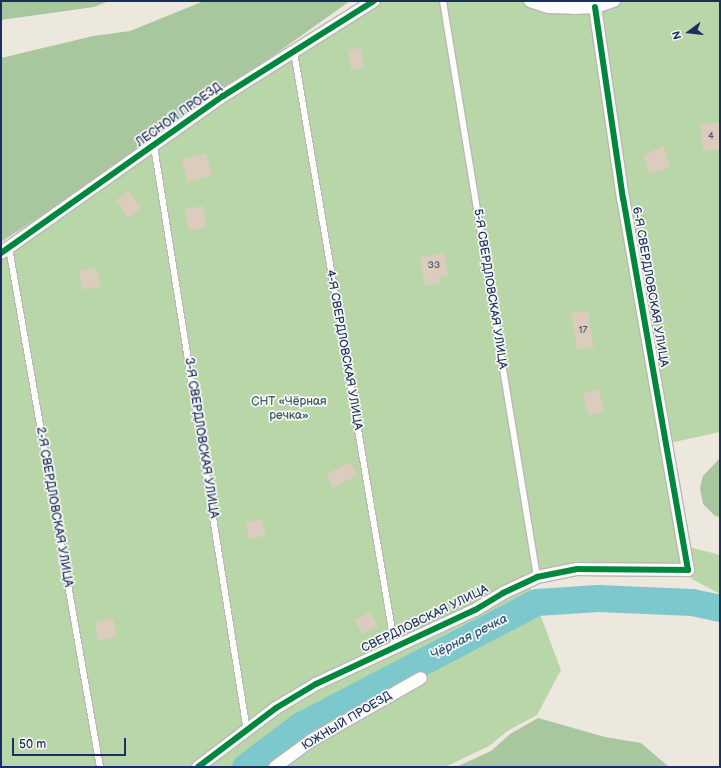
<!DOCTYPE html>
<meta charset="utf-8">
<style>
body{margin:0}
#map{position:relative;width:721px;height:768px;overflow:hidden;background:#ede8de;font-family:"Balsamiq Sans",sans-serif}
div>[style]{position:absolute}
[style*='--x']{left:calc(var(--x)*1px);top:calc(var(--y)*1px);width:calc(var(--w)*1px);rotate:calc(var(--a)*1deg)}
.green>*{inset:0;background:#b8d6a8}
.forest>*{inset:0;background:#a9c79f}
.river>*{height:27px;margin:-13.5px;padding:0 13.5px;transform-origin:13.5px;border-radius:13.5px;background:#7dc8cc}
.building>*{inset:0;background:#dbccbe;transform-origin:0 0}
.roads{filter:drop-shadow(1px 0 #b9b7b5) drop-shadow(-1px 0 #b9b7b5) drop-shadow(0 1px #b9b7b5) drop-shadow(0 -1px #b9b7b5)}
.lane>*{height:6px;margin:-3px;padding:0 3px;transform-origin:3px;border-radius:3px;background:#fcfcfa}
.street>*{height:12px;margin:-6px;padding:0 6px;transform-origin:6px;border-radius:6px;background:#fcfcfa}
.cycleway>*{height:6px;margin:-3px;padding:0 3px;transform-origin:3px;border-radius:3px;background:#00873e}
span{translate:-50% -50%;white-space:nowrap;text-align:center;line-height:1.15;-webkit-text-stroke:3.5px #f6f6f2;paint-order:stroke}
.number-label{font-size:10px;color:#4b5676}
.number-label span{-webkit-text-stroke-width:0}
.street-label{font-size:12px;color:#1b2f5e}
.park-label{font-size:12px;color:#3d5d67}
.water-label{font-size:13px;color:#2a597d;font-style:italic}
.frame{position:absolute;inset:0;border:2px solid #1b2f5e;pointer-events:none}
.north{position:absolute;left:669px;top:12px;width:40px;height:40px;-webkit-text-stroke:3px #f6f6f2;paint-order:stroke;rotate:255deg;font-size:11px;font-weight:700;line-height:16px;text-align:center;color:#1b2f5e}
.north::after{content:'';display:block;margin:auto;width:14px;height:18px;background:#1b2f5e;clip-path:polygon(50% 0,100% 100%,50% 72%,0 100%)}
.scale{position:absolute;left:12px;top:738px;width:114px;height:18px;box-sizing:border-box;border:2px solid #1b2f5e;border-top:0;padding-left:5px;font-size:12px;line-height:14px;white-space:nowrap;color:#1b2f5e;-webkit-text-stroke:3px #f6f6f2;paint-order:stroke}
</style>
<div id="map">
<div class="green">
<div style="clip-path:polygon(381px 1px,720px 1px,720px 432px,661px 445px,678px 544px,720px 555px,720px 594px,692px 579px,682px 563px,583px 563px,525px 574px,561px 670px,537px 715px,509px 730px,489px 746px,445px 767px,1px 767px,1px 257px,226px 97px,340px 23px)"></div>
</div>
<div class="forest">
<div style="clip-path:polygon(1px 1px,109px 1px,94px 7px,1px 20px)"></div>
<div style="clip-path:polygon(204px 1px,350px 1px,121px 164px,1px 242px,1px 58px,93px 36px,130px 31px)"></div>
<div style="clip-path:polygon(720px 458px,720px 517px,715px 516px,703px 504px,700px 488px,703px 476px)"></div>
<div style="clip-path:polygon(538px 718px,605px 737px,641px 743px,669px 767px,456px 767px,491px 751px,510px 734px)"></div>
</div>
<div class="river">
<div style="--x:245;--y:767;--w:68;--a:-37.2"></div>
<div style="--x:299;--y:726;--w:267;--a:-27.6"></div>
<div style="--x:536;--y:602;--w:62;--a:-3.7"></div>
<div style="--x:598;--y:598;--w:94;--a:2.4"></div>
<div style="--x:692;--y:602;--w:29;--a:12"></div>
</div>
<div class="building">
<div style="left:361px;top:48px;width:20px;height:13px;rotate:81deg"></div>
<div style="clip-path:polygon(720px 122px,720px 149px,703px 151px,700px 124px)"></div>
<div style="clip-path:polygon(664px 146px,670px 168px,649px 174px,644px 155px)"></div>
<div style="left:206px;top:153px;width:23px;height:25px;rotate:75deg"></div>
<div style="left:129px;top:191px;width:21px;height:16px;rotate:55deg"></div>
<div style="left:203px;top:206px;width:22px;height:18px;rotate:80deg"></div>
<div style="clip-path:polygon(444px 253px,448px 276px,439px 277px,440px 283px,425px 286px,420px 257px)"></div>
<div style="left:97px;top:268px;width:19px;height:18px;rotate:81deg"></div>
<div style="left:588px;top:311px;width:37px;height:17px;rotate:81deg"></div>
<div style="left:599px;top:389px;width:23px;height:16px;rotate:77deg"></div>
<div style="left:350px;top:462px;width:15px;height:27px;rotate:62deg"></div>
<div style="left:262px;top:519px;width:17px;height:17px;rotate:77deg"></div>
<div style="left:370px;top:612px;width:16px;height:17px;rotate:63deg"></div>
<div style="left:113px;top:618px;width:19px;height:19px;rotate:78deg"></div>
</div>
<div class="roads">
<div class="lane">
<div style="--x:443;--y:1;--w:584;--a:80.73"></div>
<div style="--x:294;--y:52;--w:604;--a:80.38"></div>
<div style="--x:154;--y:146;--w:592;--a:80.97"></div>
<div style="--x:9;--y:248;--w:527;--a:80.06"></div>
</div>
<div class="street">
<div style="--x:530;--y:1;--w:20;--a:18"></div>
<div style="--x:549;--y:7;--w:25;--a:2"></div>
<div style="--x:574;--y:8;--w:21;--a:-3"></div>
<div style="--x:595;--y:7;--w:20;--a:-18"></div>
<div style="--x:1;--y:253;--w:272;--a:-35.3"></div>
<div style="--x:223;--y:96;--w:178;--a:-32.2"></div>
<div style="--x:198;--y:767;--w:98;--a:-37.1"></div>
<div style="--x:276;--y:708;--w:47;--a:-31"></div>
<div style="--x:316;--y:684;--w:175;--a:-25"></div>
<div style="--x:475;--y:610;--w:33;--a:-31"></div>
<div style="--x:503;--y:593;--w:38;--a:-25"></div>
<div style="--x:537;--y:577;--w:41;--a:-11.3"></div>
<div style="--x:577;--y:569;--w:111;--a:0.5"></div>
<div style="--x:688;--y:570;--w:377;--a:-99.9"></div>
<div style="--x:623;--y:199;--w:194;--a:-98.3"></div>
<div style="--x:275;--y:767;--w:46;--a:-36.1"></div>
<div style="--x:312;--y:740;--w:125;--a:-29.6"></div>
</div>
</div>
<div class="cycleway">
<div style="--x:1;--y:253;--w:272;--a:-35.3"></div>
<div style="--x:223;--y:96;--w:178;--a:-32.2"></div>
<div style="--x:198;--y:767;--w:98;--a:-37.1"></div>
<div style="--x:276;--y:708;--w:47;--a:-31"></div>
<div style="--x:316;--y:684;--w:175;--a:-25"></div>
<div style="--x:475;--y:610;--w:33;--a:-31"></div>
<div style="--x:503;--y:593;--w:38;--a:-25"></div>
<div style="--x:537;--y:577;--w:41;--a:-11.3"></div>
<div style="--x:577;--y:569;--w:111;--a:0.5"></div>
<div style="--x:688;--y:570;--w:377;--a:-99.9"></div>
<div style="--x:623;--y:199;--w:194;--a:-98.3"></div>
</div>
<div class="number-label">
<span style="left:711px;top:137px">4</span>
<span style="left:434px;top:266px">33</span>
<span style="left:583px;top:331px">17</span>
</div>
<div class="street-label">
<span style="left:179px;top:115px;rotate:-35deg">ЛЕСНОЙ ПРОЕЗД</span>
<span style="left:650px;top:287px;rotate:80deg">6-Я СВЕРДЛОВСКАЯ УЛИЦА</span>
<span style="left:490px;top:289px;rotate:81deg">5-Я СВЕРДЛОВСКАЯ УЛИЦА</span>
<span style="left:344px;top:350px;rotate:80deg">4-Я СВЕРДЛОВСКАЯ УЛИЦА</span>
<span style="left:201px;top:438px;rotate:81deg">3-Я СВЕРДЛОВСКАЯ УЛИЦА</span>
<span style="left:54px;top:507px;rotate:80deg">2-Я СВЕРДЛОВСКАЯ УЛИЦА</span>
<span style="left:425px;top:619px;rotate:-26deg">СВЕРДЛОВСКАЯ УЛИЦА</span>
<span style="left:347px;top:721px;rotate:-31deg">ЮЖНЫЙ ПРОЕЗД</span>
</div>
<div class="park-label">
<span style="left:289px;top:409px">СНТ «Чёрная<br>речка»</span>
</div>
<div class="water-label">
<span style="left:469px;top:637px;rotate:-27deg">Чёрная речка</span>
</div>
<div class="frame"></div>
<div class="north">N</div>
<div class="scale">50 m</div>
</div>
